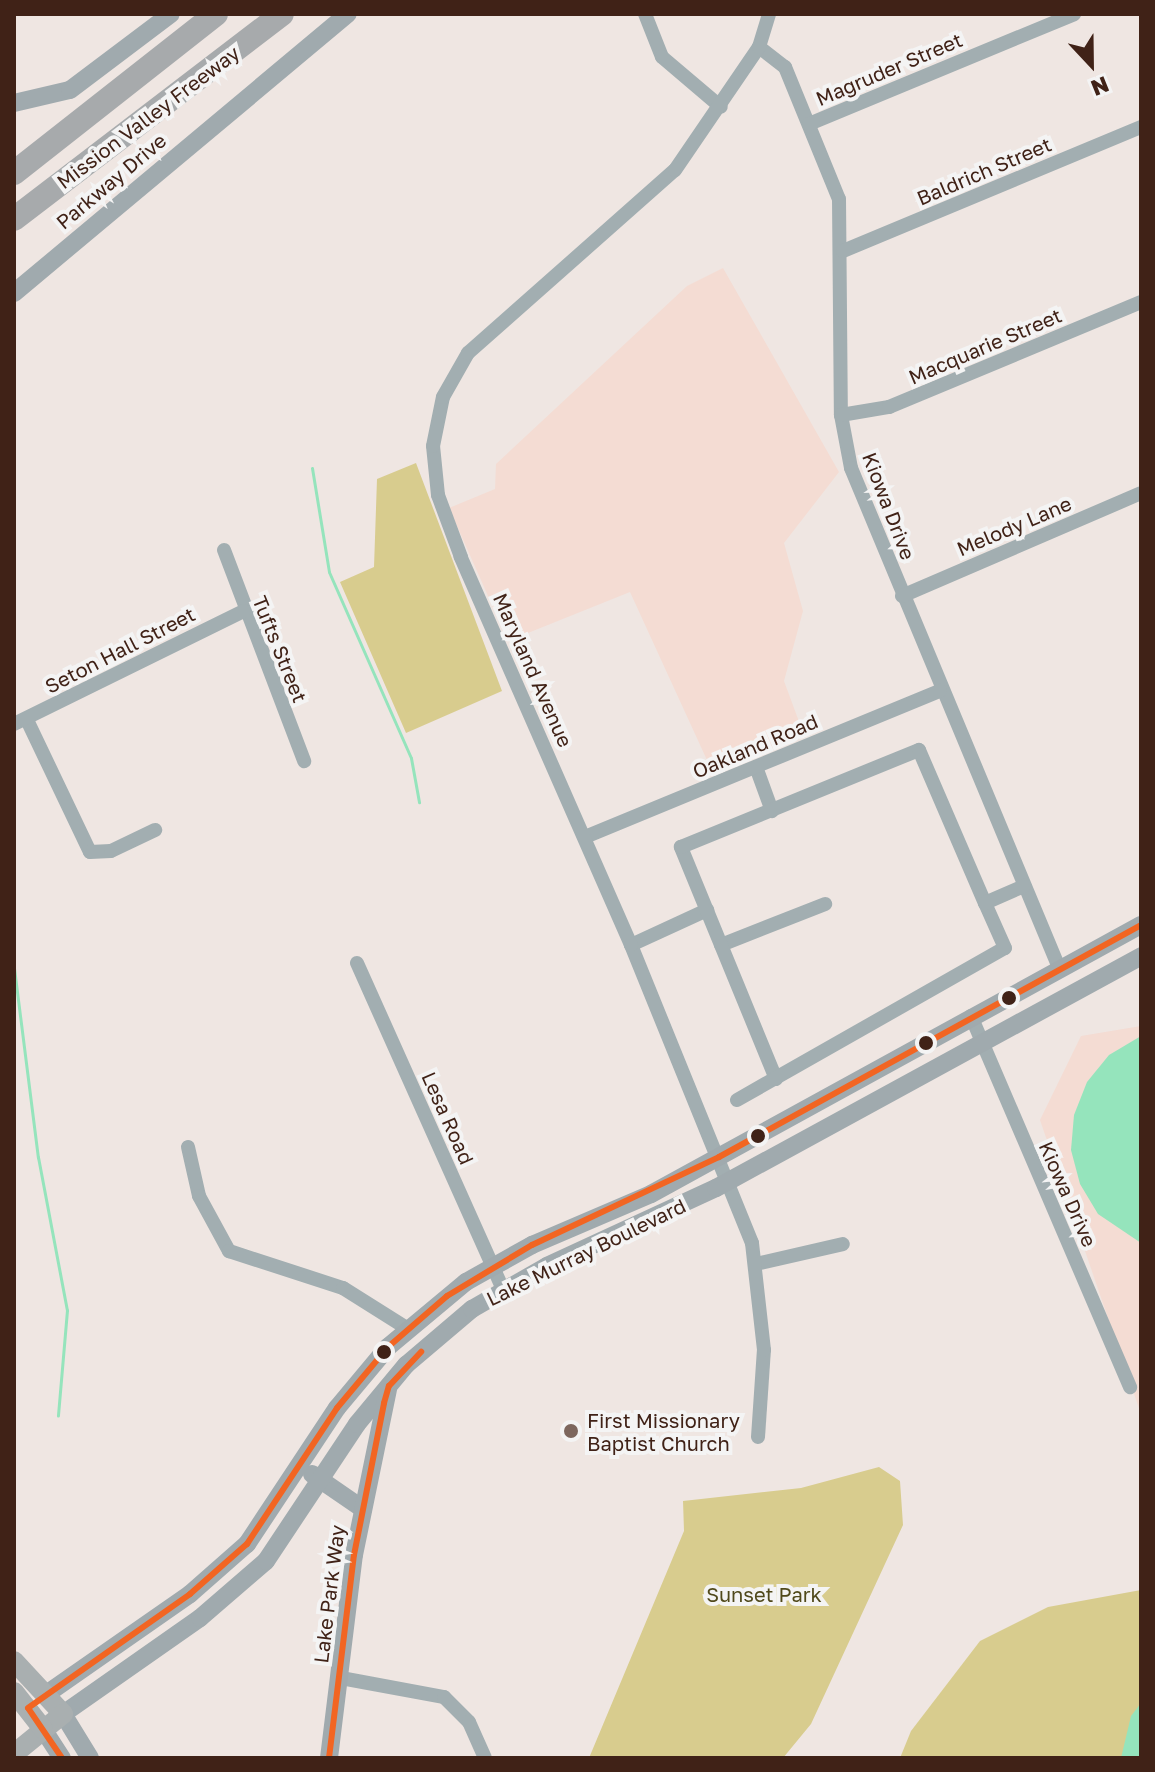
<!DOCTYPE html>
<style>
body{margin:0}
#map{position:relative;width:1155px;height:1772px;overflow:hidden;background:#efe6e2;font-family:"Golos Text",sans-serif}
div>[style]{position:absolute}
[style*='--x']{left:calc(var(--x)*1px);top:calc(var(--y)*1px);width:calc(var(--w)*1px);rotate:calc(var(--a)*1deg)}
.built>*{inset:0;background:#f4dcd3}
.green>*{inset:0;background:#d8cc8e}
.water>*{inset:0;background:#95e4bc}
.stream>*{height:3px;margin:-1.5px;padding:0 1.5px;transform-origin:1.5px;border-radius:1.5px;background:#95e4bc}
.street>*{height:14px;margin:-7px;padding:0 7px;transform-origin:7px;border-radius:7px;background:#a2aeb1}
.secondary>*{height:18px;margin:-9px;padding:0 9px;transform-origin:9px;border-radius:9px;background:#a0aaae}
.primary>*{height:20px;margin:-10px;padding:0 10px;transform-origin:10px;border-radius:10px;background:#a9afb0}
.highway>*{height:24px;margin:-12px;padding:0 12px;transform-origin:12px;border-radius:12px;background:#a7aaac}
.bus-1>*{height:6px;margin:-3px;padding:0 3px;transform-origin:3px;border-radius:3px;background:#f26522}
.dots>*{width:22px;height:22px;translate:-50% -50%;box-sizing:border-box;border:4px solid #f4f4f4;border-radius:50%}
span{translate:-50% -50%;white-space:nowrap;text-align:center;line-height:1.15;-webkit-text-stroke:8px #f4f4f4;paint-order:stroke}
.street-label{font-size:20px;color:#402217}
.poi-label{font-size:20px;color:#402217}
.left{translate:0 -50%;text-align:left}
.park-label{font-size:20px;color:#50491b}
.frame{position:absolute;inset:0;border:16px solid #402217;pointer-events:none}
.north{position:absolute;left:1051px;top:24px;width:80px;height:80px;-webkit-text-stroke:6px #f4f4f4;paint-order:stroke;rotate:158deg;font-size:22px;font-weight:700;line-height:32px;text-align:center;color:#402217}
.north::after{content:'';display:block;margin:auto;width:28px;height:36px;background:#402217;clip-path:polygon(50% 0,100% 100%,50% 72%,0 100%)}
</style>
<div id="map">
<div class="built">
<div style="clip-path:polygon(723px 268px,839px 472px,784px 543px,803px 611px,784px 681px,804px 735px,712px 771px,630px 592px,508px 641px,449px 508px,495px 489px,496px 464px,687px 286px)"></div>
<div style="clip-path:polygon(1141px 1026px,1141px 1414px,1040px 1120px,1081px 1036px)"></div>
</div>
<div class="green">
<div style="clip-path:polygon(416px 463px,502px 691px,406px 733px,340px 582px,374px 567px,377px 479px)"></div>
<div style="clip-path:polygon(879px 1467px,900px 1481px,903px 1525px,811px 1724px,783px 1758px,589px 1758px,684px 1531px,683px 1501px,801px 1488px)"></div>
<div style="clip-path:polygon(1141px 1590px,1141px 1758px,900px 1758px,911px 1731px,980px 1641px,1048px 1607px)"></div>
</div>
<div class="water">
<div style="clip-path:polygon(1141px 1036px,1141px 1243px,1098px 1214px,1080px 1184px,1071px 1150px,1074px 1115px,1087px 1082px,1109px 1055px)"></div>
<div style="clip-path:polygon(1141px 1703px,1141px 1758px,1121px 1758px,1131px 1716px)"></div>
</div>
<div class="stream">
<div style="--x:312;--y:468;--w:105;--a:80.7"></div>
<div style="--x:329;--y:572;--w:203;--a:66.2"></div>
<div style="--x:411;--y:758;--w:45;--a:79.7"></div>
<div style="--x:14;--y:968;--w:191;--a:82.8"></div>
<div style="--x:38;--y:1157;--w:156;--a:79.3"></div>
<div style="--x:67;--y:1310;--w:106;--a:94.9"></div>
</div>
<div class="street">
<div style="--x:645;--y:14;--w:46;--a:68.4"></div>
<div style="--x:662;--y:57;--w:77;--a:40.3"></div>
<div style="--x:759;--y:47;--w:33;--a:38"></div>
<div style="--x:785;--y:67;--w:143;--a:67.8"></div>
<div style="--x:839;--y:199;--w:216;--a:89.5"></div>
<div style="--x:841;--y:415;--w:54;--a:79.3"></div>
<div style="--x:851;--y:468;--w:544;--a:67.4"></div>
<div style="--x:809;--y:124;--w:287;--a:-22.5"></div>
<div style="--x:843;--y:251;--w:323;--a:-22.6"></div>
<div style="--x:841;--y:415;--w:49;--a:-9.5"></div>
<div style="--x:889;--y:407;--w:273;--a:-22.6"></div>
<div style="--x:224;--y:550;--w:226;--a:69.2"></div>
<div style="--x:902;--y:596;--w:260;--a:-23.3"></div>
<div style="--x:27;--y:720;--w:146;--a:64.5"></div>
<div style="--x:90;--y:852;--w:21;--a:-3"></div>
<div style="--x:111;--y:851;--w:49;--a:-25.5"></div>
<div style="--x:14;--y:724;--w:256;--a:-26.2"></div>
<div style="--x:756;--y:767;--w:47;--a:70"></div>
<div style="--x:585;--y:837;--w:384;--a:-22.4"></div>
<div style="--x:631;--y:945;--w:84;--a:-24.7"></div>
<div style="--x:721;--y:945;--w:112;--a:-21.5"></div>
<div style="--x:357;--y:963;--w:358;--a:65.9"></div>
<div style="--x:971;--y:1016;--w:404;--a:66.8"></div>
<div style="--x:776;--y:1079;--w:251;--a:-112.3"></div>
<div style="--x:681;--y:847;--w:257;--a:-22.2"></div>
<div style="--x:919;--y:750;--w:167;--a:66.7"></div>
<div style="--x:737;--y:1100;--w:308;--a:-29.6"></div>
<div style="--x:1005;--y:948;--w:49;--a:-114"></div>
<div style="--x:985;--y:903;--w:43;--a:-23.6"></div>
<div style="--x:188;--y:1147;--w:50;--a:77.3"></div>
<div style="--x:199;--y:1196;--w:63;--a:61.4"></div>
<div style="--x:229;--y:1251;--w:120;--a:18"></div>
<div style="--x:343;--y:1288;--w:77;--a:32.2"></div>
<div style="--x:756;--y:1264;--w:89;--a:-12.9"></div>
<div style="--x:758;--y:1437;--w:87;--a:-86.1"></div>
<div style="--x:764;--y:1350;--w:108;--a:-96.4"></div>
<div style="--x:752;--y:1243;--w:322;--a:-112.1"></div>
<div style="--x:631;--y:945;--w:424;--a:-113.7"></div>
<div style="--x:461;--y:557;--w:66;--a:-110.4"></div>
<div style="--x:438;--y:495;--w:49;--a:-95.8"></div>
<div style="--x:433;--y:446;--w:50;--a:-78.5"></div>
<div style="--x:443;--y:397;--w:51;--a:-60.4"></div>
<div style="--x:468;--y:353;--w:276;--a:-41.5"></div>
<div style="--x:675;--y:170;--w:149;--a:-55.7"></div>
<div style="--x:759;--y:47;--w:34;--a:-73"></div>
<div style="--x:341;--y:1678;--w:105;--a:10.5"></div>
<div style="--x:444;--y:1697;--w:35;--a:45"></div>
<div style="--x:469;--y:1722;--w:39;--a:66"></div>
</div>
<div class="secondary">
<div style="--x:14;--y:103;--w:57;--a:-13.1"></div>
<div style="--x:70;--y:90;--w:126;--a:-37"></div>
<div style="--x:14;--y:293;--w:435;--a:-39.9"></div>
<div style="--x:312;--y:1474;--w:62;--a:34.5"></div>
<div style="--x:48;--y:1693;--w:173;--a:-34.9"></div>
<div style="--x:190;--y:1594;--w:76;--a:-41.3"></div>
<div style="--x:247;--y:1544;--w:163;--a:-56.5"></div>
<div style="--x:337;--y:1408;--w:80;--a:-50.1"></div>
<div style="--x:388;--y:1347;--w:102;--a:-39.8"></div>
<div style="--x:466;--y:1282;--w:76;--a:-29.3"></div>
<div style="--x:532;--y:1245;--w:129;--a:-23.2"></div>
<div style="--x:651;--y:1194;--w:559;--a:-28.77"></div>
<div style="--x:43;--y:1729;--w:35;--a:57"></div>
<div style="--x:90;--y:1758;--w:52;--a:-121.5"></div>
<div style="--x:63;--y:1714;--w:167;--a:-35"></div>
<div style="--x:200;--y:1618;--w:87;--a:-40.8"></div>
<div style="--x:266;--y:1561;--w:164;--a:-56.4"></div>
<div style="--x:357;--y:1424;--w:77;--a:-50.3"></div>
<div style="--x:406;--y:1365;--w:87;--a:-40.3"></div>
<div style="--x:472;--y:1309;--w:86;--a:-29.8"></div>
<div style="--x:547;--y:1266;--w:186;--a:-24.8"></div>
<div style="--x:716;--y:1188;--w:484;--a:-28.6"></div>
<div style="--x:329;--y:1758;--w:205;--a:-83"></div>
<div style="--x:354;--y:1555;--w:169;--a:-78.4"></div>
</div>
<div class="primary">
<div style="--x:14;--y:1661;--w:72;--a:47.2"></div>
<div style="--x:63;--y:1714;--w:63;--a:140.8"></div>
<div style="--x:14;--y:1692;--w:47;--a:51.9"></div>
</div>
<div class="highway">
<div style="--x:14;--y:173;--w:257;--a:-38.2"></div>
<div style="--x:14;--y:219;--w:337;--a:-37.4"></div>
</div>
<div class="bus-1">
<div style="--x:62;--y:1758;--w:60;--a:-124.2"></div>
<div style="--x:28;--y:1708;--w:198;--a:-35.1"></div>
<div style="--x:190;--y:1594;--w:76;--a:-41.3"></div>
<div style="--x:247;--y:1544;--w:163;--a:-56.5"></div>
<div style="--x:337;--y:1408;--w:80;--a:-50.1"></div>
<div style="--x:388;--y:1347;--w:78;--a:-40.8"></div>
<div style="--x:447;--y:1296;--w:99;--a:-31"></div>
<div style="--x:532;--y:1245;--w:207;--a:-25.2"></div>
<div style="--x:719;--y:1157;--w:482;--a:-28.8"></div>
<div style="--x:329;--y:1758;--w:205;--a:-83"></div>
<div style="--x:354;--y:1555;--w:155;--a:-78.8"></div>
<div style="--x:384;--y:1403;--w:18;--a:-74"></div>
<div style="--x:389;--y:1386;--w:47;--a:-46.7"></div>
</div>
<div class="dots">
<div style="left:1009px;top:998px;background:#402217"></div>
<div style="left:926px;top:1043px;background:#402217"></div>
<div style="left:758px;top:1136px;background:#402217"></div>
<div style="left:384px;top:1352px;background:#402217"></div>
<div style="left:571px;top:1431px;background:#7d675e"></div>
</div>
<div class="street-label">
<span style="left:889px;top:69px;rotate:-23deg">Magruder Street</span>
<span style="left:148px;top:117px;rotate:-37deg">Mission Valley Freeway</span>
<span style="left:984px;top:171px;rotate:-23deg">Baldrich Street</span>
<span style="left:111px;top:181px;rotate:-40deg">Parkway Drive</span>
<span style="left:985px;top:346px;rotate:-23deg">Macquarie Street</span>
<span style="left:889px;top:506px;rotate:69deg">Kiowa Drive</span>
<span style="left:1014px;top:526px;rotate:-23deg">Melody Lane</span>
<span style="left:280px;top:649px;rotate:68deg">Tufts Street</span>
<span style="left:120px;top:650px;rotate:-27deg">Seton Hall Street</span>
<span style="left:533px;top:670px;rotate:66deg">Maryland Avenue</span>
<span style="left:755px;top:746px;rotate:-23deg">Oakland Road</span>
<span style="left:448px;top:1118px;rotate:66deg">Lesa Road</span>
<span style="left:1068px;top:1194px;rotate:66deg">Kiowa Drive</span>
<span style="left:586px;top:1252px;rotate:-26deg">Lake Murray Boulevard</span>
<span style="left:329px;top:1594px;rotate:-83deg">Lake Park Way</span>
</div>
<div class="poi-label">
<span class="left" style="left:587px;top:1432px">First Missionary<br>Baptist Church</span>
</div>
<div class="park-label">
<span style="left:764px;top:1594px">Sunset Park</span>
</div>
<div class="frame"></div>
<div class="north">N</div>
</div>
